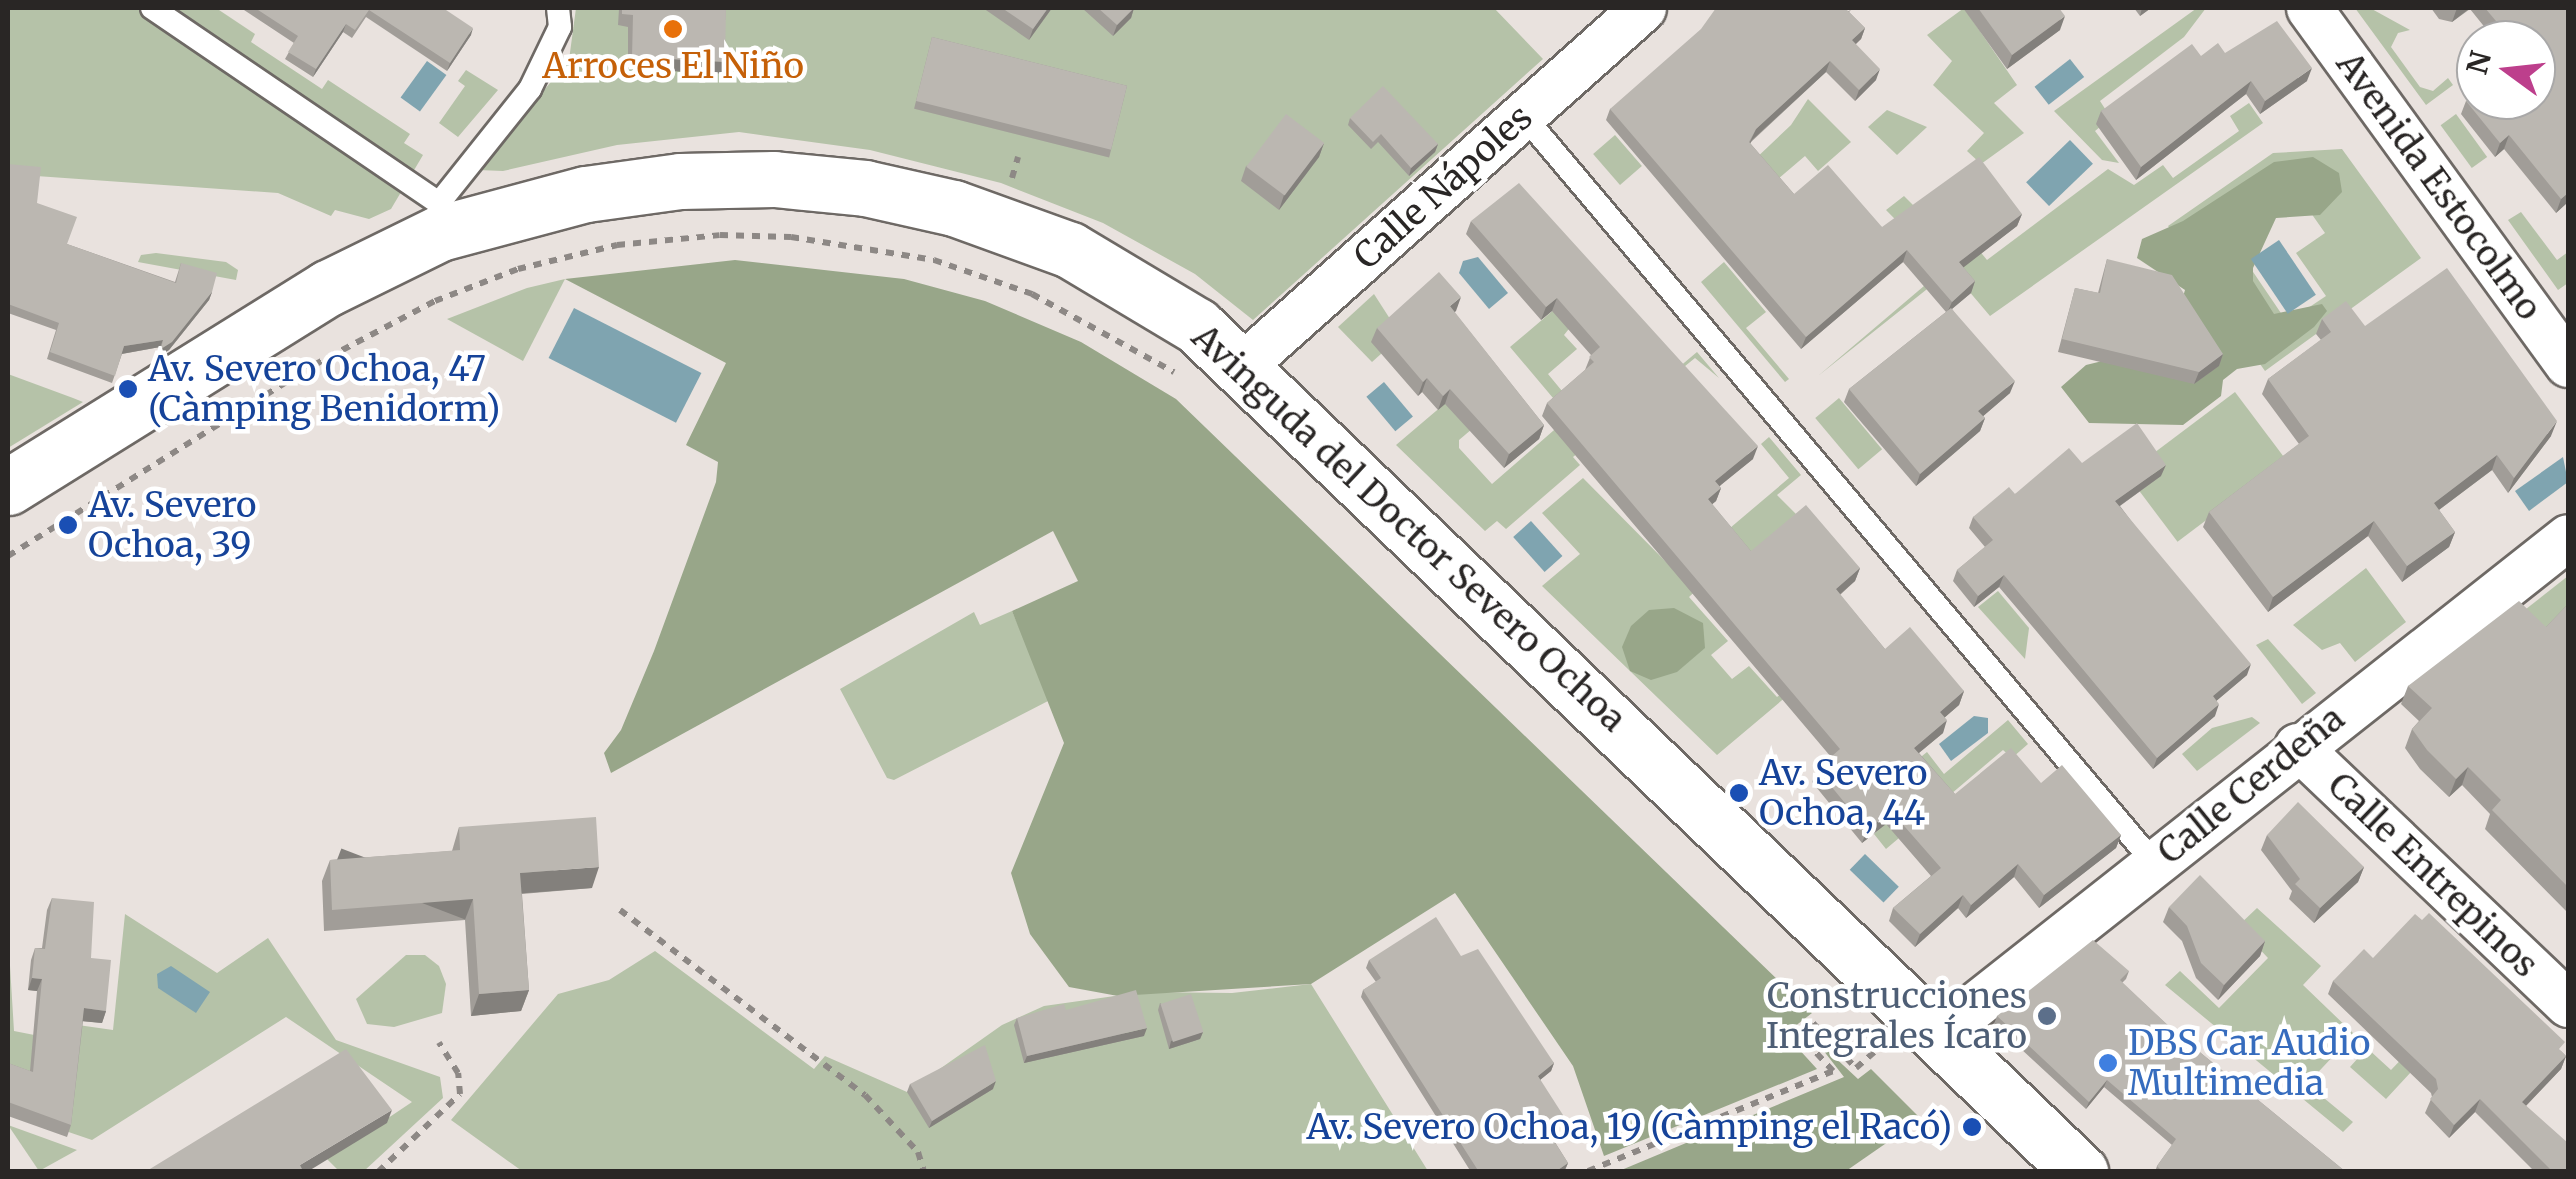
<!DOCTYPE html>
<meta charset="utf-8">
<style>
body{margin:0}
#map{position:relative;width:2576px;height:1179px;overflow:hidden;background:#e9e2de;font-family:Merriweather,serif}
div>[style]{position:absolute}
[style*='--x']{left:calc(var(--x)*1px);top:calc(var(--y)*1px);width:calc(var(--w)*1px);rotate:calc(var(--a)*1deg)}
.green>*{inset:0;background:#b5c2a8;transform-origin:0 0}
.forest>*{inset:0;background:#98a689}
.water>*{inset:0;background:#7fa4b0;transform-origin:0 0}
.path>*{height:6px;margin-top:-3px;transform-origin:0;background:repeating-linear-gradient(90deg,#8d8885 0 8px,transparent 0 16px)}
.roads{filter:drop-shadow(2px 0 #6e6965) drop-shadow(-2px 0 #6e6965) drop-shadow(0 2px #6e6965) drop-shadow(0 -2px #6e6965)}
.service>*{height:22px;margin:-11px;padding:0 11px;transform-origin:11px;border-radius:11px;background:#fff}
.minor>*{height:45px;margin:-22.5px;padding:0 22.5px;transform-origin:22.5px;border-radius:22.5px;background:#fff}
.tertiary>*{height:55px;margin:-27.5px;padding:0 27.5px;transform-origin:27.5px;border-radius:27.5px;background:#fff}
.wall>*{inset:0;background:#a19d98;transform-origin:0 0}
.shaded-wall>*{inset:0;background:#83807c;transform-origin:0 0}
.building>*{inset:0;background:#bbb7b1;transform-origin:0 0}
.dots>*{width:28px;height:28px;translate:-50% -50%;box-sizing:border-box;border:5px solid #fff;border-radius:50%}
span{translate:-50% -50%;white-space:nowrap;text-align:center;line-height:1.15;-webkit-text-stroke:9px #fff;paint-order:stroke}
.food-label{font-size:35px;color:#c56008}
.street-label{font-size:35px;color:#292625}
.transit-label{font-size:35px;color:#164399}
.left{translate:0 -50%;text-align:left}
.right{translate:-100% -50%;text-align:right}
.service-label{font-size:35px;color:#4e5e75}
.shop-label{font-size:35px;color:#366cbe}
.frame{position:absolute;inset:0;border:10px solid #292625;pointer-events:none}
.north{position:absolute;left:2456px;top:20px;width:100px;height:100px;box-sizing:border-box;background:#fff;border:2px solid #a9a8a8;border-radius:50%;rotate:285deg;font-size:28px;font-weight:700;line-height:40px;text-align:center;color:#292625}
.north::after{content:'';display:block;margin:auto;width:35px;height:45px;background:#bd3f8c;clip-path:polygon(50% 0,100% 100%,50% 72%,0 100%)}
</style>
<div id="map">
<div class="green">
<div style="clip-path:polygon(8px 8px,216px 8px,255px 34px,251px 42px,322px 89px,328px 80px,410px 134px,404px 143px,423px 155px,391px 209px,369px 219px,335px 210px,331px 216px,278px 193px,8px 174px)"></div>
<div style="clip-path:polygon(576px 8px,1494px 8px,1543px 59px,1253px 320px,1195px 274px,1103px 223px,1001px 183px,870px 150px,739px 132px,617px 145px,503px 171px,478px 170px,569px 60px)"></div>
<div style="clip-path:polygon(1964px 8px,2017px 85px,1994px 103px,2024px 133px,1981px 164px,1967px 151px,1984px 133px,1933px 85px,1952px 61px,1927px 35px)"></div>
<div style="clip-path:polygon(2197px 8px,2206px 8px,2184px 37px,2100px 101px,2111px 118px,2095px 131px,2119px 163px,2102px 160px,2054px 111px)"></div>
<div style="clip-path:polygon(2355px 8px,2370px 8px,2410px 30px,2398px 33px,2391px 47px,2420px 87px,2433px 91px,2448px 78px,2453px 85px,2426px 105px)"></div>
<div style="clip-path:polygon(466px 70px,498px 90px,458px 137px,439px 123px,465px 86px,458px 81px)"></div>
<div style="clip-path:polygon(1808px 99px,1851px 142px,1818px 171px,1805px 156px,1772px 184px,1752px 162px,1791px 125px)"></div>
<div style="clip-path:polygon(2249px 103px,2263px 123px,1990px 316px,1951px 270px,1818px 376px,1944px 269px,1886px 210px,1904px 196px,1941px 233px,1956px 222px,1987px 260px,2108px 169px,2134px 185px,2163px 165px,2173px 178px,2239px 131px,2230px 116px)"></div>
<div style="clip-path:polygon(1887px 110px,1927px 127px,1897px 155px,1868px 127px)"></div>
<div style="left:2456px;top:114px;width:53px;height:19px;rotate:54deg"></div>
<div style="left:1615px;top:135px;width:41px;height:29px;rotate:49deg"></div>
<div style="clip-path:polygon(2342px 149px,2421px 258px,2265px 371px,2208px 291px,2247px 263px,2287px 322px,2326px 296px,2296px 253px,2325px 233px,2299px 196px,2197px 267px,2168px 226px,2273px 153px)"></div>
<div style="clip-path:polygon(2521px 212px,2557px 260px,2568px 252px,2568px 283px,2558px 290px,2508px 220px)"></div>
<div style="clip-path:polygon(156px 253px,226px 262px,238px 270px,236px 280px,138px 262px,141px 255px)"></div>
<div style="clip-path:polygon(1724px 262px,1766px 312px,1746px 328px,1789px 379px,1785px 382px,1701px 282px)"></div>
<div style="clip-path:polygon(565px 279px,523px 361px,447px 319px,527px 288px)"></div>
<div style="clip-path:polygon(1374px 294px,1401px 336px,1372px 362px,1338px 327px)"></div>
<div style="clip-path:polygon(1556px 308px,1572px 325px,1564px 335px,1577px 349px,1548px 374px,1576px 408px,1628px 410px,1697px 352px,1719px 378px,1695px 358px,1573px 457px,1580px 465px,1506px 529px,1497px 521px,1485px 531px,1396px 445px,1456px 394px,1472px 429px,1459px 440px,1459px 448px,1492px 484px,1569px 417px,1510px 347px)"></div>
<div style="clip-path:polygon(8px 374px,73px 398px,83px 402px,8px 448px)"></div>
<div style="left:2235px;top:392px;width:85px;height:136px;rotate:53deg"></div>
<div style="left:1839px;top:398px;width:67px;height:31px;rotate:50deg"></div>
<div style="clip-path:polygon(1769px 437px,1801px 475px,1777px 495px,1796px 514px,1747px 556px,1740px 550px,1689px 597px,1728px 641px,1711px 655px,1732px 679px,1749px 666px,1777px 697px,1838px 653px,1717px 755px,1542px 586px,1580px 554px,1542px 513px,1583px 478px,1677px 573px,1789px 478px,1761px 444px)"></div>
<div style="clip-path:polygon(2366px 568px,2406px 622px,2355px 662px,2340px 643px,2322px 650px,2293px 625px)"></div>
<div style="clip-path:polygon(2568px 576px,2568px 640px,2512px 620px)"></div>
<div style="clip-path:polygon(1998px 591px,2029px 628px,2025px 659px,1978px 607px)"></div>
<div style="clip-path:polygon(1012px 611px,1050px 700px,894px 780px,887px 778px,840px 689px,974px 612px,980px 625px)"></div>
<div style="clip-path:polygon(2268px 639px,2316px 693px,2302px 704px,2256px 645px)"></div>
<div style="clip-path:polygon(2252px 717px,2260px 723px,2197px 771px,2182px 754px,2212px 728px)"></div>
<div style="clip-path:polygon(2008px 720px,2028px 744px,2012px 758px,2003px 750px,1886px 849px,1874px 834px,1895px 815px,1876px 793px,1927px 752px,1944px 774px)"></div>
<div style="clip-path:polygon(2257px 908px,2321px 966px,2303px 985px,2354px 1034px,2307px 1084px,2353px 1122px,2343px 1132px,2165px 985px,2180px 971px,2219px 1008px,2268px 958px,2238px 926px)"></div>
<div style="clip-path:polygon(125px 914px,217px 973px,268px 938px,336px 1040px,440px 1077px,443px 1098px,364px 1171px,339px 1171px,327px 1159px,412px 1102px,286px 1017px,92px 1140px,48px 1125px,8px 1077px,8px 933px,14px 1031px,75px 1043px,78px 1025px,113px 1030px)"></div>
<div style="clip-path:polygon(655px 951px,814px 1069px,825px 1056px,907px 1092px,1002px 1025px,1044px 1006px,1143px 992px,1232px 993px,1311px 984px,1428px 1171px,522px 1171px,451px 1120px,558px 994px,609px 980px)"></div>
<div style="clip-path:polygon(406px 955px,425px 955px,439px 966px,446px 984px,442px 1013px,394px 1027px,367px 1024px,356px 999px)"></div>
<div style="clip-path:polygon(2413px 1047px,2424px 1058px,2386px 1099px,2350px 1067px,2367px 1048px,2391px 1070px)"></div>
<div style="clip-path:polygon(8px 1125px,44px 1138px,77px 1150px,39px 1171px)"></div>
</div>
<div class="forest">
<div style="clip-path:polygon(2313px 157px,2339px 173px,2342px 192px,2320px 215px,2276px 218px,2253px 268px,2253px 281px,2274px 314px,2322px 304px,2327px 311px,2314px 327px,2265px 364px,2237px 369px,2223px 380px,2221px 396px,2183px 425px,2089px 423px,2061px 387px,2086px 365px,2127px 355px,2176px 320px,2185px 290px,2137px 258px,2142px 239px,2183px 221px,2274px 162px)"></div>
<div style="clip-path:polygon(735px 260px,904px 279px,985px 301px,1081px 342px,1176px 399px,1812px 1013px,1785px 1034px,1817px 1069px,1604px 1156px,1573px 1066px,1455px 893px,1311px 984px,1118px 996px,1069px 987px,1030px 934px,1011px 873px,1064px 743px,1012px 611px,1078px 581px,1053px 531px,611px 773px,604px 753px,621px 730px,654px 651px,716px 482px,718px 462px,686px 445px,726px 363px,565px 279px)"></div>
<div style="clip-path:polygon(1674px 608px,1703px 623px,1705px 648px,1677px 672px,1651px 680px,1630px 671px,1622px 647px,1631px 626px,1649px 610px)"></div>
<div style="clip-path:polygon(1813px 1037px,1858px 1079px,1871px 1069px,1921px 1119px,1846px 1171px,1619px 1171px,1844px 1077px)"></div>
</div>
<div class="water">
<div style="left:2070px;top:59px;width:23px;height:45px;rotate:52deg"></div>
<div style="left:427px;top:61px;width:24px;height:45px;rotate:36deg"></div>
<div style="left:2070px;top:140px;width:33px;height:61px;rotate:46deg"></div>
<div style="left:2279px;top:240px;width:66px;height:34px;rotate:56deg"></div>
<div style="clip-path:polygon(1478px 257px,1508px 293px,1489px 309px,1459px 273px,1463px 261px)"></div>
<div style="left:574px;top:308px;width:143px;height:56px;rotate:27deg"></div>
<div style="left:1384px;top:382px;width:45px;height:23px;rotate:50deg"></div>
<div style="clip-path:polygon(2563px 457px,2568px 482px,2529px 511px,2515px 491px)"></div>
<div style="left:1531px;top:521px;width:47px;height:24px;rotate:48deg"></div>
<div style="clip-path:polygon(1974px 716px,1988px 718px,1988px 733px,1951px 761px,1939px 744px)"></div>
<div style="left:1865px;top:854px;width:47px;height:22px;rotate:44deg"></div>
<div style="clip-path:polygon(171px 966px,210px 992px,196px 1013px,158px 988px,157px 974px)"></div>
</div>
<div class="path">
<div style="--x:1012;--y:178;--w:22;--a:-74"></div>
<div style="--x:8;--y:556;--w:361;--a:-32"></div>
<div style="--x:314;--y:365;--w:137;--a:-27.9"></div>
<div style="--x:435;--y:301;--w:89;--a:-21.1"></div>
<div style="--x:518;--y:269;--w:102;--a:-13.6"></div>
<div style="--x:617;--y:245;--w:103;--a:-5.5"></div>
<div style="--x:720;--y:235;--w:71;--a:1.6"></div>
<div style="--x:791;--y:237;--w:145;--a:9.1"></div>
<div style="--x:934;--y:260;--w:104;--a:19.1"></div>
<div style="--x:1032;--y:294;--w:162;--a:28.8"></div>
<div style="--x:620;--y:910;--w:307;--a:37.1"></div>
<div style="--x:865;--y:1095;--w:78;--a:47.1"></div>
<div style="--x:918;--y:1152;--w:21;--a:73"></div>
<div style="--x:1588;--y:1171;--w:265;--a:-22.2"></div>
<div style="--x:1833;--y:1071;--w:53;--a:-132.7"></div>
<div style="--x:1797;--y:1032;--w:18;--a:-29"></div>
<div style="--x:1813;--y:1023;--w:62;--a:46.3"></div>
<div style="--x:1856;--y:1068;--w:33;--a:-41"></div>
<div style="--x:378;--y:1172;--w:113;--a:-43.6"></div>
<div style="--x:460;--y:1094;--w:21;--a:-95"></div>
<div style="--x:458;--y:1073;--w:36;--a:-122"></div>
</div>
<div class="roads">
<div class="service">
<div style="--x:152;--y:8;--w:347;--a:34.2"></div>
<div style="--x:439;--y:203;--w:30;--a:88"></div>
<div style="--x:1523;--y:115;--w:979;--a:49.85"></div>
<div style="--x:439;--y:203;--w:146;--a:-51.4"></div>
<div style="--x:530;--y:89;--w:69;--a:-64.2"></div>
<div style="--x:560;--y:27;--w:19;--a:-96"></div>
</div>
<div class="minor">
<div style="--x:2309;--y:8;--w:440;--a:54"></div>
<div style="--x:1243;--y:365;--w:536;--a:-41.75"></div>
<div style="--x:2297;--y:746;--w:374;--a:43.6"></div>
<div style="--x:1936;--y:1036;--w:805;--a:-38.29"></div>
</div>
<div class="tertiary">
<div style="--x:8;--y:487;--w:377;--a:-31.9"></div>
<div style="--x:328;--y:288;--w:125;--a:-26.2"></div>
<div style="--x:440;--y:233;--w:151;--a:-15"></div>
<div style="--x:586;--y:194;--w:95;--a:-7.9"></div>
<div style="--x:680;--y:181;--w:94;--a:-1.2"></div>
<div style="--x:774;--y:179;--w:91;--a:5.6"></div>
<div style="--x:865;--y:188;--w:91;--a:12.7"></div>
<div style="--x:954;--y:208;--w:123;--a:19.9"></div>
<div style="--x:1070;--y:250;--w:148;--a:30.9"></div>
<div style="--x:1197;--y:326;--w:1223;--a:43.77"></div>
</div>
</div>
<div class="wall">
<div style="clip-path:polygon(241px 8px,443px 8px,471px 35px,447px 71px,366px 17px,352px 38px,343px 32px,313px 77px,285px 59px,294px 43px)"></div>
<div style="clip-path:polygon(600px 8px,726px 8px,721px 73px,628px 68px,628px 27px,618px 25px,619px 9px)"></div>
<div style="clip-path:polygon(983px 8px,1052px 8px,1029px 40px)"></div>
<div style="clip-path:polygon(1082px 8px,1134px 8px,1131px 18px,1113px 36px)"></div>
<div style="clip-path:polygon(1963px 8px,2059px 8px,2060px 30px,2007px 69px)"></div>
<div style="clip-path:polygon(2134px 8px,2151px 8px,2140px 16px)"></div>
<div style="clip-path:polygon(2431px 8px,2568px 8px,2568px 202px,2556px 213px,2504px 149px,2495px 157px,2461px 114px,2466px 101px,2536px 100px,2536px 40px,2495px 40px,2470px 9px,2452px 22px,2439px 19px)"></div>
<div style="clip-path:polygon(1851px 10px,1849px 12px,1865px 28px,1861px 39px,1855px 44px,1876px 80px,1855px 101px,1826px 72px,1750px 143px,1794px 194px,1882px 227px,2022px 214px,2017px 226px,1963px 267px,1975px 281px,1971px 293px,1952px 309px,2010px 393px,1983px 416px,1985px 418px,1980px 431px,1916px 486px,1844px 402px,1849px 389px,1946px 312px,1903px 262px,1801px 349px,1606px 120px,1610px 109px)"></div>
<div style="left:932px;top:37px;width:201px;height:74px;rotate:14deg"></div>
<div style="clip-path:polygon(2225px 53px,2307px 81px,2260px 114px,2246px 94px,2136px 180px,2096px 124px,2101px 111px,2201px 56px)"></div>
<div style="clip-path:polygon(1350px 118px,1438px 144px,1435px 152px,1409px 176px,1378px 142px,1371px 149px,1348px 125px)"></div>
<div style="clip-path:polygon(1324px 143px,1319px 157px,1279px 210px,1241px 181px,1246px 166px)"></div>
<div style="clip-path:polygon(8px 164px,67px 244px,175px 282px,181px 263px,212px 292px,209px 300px,169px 350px,158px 357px,160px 347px,122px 354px,112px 383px,47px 359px,56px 330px,8px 313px)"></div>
<div style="clip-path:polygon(1471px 221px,1753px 459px,1719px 486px,1721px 488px,1716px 501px,1712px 504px,1751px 551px,1860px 568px,1855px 581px,1840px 595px,1885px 649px,1964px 691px,1959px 705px,1945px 717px,1943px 733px,1919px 753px,1955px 794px,2041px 783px,2121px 835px,2116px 848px,2039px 908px,2014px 877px,1966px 918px,1958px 908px,1915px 947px,1889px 921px,1893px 908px,1931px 876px,1886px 824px,1862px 843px,1812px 782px,1817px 769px,1831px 757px,1542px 416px,1547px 403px,1585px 370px,1591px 355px,1552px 311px,1541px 320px,1466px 234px)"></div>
<div style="clip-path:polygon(2107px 259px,2223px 354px,2219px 366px,2194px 384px,2058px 352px,2075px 288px,2098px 293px)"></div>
<div style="clip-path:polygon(1456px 311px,1454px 312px,1544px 425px,1539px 439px,1504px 468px,1445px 404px,1438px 410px,1422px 392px,1418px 396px,1371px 342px,1377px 328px)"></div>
<div style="clip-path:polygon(2322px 319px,2365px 326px,2551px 436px,2508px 493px,2492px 470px,2439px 510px,2455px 532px,2449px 547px,2402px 582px,2368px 536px,2268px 612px,2203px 527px,2209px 512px,2299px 444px,2262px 394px,2268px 379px,2321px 340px,2316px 334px)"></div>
<div style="clip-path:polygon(2082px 463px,2161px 476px,2120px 506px,2247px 675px,2216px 701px,2215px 716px,2153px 769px,1999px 587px,1974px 607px,1953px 581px,1957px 570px,1985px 547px,1969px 528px,1973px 517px,2015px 494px)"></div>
<div style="clip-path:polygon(2568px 604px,2568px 913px,2485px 829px,2490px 814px,2462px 785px,2449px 797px,2420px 769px,2405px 748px,2412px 729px,2419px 721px,2401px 704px,2408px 686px,2546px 627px)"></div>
<div style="clip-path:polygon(459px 827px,592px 888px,522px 894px,529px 990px,521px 1011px,471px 1016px,465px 920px,324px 931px,322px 881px,330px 860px,452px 851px)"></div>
<div style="clip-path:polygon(2267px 835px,2364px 867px,2358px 882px,2314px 923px,2289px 899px,2292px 891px,2261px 850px)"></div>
<div style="clip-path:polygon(52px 898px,91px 958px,106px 1011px,102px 1023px,83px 1021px,71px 1125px,67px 1137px,8px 1116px,8px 1063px,30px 1071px,37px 991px,28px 990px,31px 960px,35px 948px,42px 948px,47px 910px)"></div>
<div style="clip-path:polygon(2169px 907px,2265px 941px,2260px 956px,2218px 1000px,2196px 978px,2182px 941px,2163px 922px)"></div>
<div style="clip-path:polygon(1461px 956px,1554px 1063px,1551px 1071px,1540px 1080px,1560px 1123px,1548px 1131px,1568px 1163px,1564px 1172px,1471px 1172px,1361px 997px,1363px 990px,1376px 982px,1366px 968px,1369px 960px)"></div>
<div style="clip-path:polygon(2373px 958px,2561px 1051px,2566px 1056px,2561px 1069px,2526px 1106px,2568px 1172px,2535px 1172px,2475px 1112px,2449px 1138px,2425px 1113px,2432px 1097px,2431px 1093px,2328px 994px,2333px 981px)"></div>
<div style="clip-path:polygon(2129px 971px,2126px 979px,2122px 983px,2174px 1031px,2346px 1172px,2155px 1172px,2157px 1166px,2172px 1145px,2104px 1087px,2086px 1109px,1994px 1024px,1997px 1016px)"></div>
<div style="clip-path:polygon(1160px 1003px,1203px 1032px,1200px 1039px,1169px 1049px,1158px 1010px)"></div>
<div style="clip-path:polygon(1017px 1018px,1144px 1036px,1024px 1063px,1014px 1025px)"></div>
<div style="clip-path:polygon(910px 1084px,993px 1089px,929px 1128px,907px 1092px)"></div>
</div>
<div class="shaded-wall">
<div style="clip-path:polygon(1048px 8px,1052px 8px,1029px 40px,1033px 29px)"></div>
<div style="clip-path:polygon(1134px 8px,1131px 18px,1113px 36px,1117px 25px)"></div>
<div style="clip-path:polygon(2142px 8px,2151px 8px,2140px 16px)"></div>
<div style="clip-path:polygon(2457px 8px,2470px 8px,2452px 22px)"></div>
<div style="clip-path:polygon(2065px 16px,2060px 30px,2007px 69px,2012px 55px)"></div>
<div style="clip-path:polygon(346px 24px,343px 32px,313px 77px,316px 69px)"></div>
<div style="clip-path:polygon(473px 28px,471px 35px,447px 71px,450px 63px)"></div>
<div style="clip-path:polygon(1865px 28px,1861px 39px,1848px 52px,1852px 40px)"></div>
<div style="left:632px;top:57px;width:93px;height:12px;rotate:3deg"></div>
<div style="clip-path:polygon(1830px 61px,1826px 72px,1752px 140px,1745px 153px,1756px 129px)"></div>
<div style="clip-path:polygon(2312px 68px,2307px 81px,2260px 114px,2265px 101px)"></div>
<div style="clip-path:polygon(1880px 69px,1876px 80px,1855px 101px,1859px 90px)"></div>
<div style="clip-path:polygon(2251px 81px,2246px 94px,2136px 180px,2141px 167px)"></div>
<div style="clip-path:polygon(2509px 135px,2504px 149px,2495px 157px,2500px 143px)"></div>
<div style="clip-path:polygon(1324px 143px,1319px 157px,1279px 210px,1284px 195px)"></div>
<div style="clip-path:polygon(1438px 144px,1435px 152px,1409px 176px,1411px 168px)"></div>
<div style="clip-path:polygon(2568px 193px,2568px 202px,2556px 213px,2561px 199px)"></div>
<div style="clip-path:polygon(2022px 214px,2017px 226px,1955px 274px,1959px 262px)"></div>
<div style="clip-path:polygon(1907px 250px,1903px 262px,1801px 349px,1806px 337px)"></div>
<div style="clip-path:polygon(1975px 281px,1971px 293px,1947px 313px,1952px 302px)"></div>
<div style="clip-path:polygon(212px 292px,209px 300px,169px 350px,158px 357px,161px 349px)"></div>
<div style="clip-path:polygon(1461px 297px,1456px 311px,1444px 321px,1450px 306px)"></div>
<div style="clip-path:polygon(1557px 298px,1552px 311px,1541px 320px,1546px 307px)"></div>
<div style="clip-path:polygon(163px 340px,160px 347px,121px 354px,124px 346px)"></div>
<div style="clip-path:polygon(2223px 354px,2219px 366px,2194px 384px,2199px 372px)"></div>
<div style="clip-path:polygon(1427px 378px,1422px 392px,1418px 396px,1423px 382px)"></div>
<div style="clip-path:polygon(2015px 381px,2010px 393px,1974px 424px,1978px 411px)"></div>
<div style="clip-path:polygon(1450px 389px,1445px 404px,1438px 410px,1443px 396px)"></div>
<div style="clip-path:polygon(1985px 418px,1980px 431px,1916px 486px,1920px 474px)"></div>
<div style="clip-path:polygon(2557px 421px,2551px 436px,2508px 493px,2514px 478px)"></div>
<div style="clip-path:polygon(1544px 425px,1539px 439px,1504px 468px,1509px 454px)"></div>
<div style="clip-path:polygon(1758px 446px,1753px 459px,1710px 494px,1715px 481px)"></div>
<div style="clip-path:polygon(2497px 455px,2492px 470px,2428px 518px,2434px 503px)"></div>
<div style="clip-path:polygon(2166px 465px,2161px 476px,2111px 512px,2115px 501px)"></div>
<div style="clip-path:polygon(1721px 488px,1716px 501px,1703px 512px,1708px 499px)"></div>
<div style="clip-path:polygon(2374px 521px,2368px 536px,2268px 612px,2273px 597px)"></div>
<div style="clip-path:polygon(2455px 532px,2449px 547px,2402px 582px,2407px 566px)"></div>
<div style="clip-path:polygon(1860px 568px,1855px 581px,1831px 602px,1836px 589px)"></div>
<div style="clip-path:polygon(2004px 575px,1999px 587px,1974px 607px,1978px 596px)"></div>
<div style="clip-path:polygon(2251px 664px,2247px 675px,2208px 708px,2213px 696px)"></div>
<div style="clip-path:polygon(1964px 691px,1959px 705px,1936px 725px,1940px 712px)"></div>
<div style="clip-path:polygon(2219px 704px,2215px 716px,2153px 769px,2157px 758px)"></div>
<div style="clip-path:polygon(1947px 720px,1943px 733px,1909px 761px,1914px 748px)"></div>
<div style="clip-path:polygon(2468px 767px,2462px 785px,2449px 797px,2456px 779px)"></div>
<div style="clip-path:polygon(1891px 811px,1886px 824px,1862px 843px,1867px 830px)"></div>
<div style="clip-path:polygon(2121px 835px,2116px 848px,2039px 908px,2044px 895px)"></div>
<div style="clip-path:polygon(2018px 864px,2014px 877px,1966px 918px,1971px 905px)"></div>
<div style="clip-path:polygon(599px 867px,592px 888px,513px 894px,520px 873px)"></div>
<div style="clip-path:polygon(2364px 867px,2358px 882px,2314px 923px,2320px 908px)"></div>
<div style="clip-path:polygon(1963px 895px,1958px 908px,1915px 947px,1920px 934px)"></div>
<div style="left:473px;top:899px;width:22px;height:141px;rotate:111deg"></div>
<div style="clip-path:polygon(2265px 941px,2260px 956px,2218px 1000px,2224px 985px)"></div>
<div style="clip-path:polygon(32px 978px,42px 979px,37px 991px,28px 990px)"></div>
<div style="clip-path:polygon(529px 990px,521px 1011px,471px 1016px,479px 994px)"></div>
<div style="clip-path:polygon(84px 1008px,106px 1011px,102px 1023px,80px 1021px)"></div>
<div style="clip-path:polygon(1147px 1028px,1144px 1036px,1024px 1063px,1027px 1056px)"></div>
<div style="clip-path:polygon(1203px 1032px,1200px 1039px,1169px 1049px,1171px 1041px)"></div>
<div style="clip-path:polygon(2566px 1056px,2561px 1069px,2517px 1115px,2522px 1102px)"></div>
<div style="clip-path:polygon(1554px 1063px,1551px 1071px,1535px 1084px,1538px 1076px)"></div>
<div style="clip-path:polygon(2107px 1080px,2104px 1087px,2086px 1109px,2089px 1102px)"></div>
<div style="clip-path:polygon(996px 1081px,993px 1089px,929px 1128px,932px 1121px)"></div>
<div style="clip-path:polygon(2480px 1099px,2475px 1112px,2449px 1138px,2454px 1125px)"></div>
<div style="clip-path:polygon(392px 1110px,387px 1123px,307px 1172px,298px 1172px,300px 1165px)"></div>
<div style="clip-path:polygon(1563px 1115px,1560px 1123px,1542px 1134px,1545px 1127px)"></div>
<div style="clip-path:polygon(1568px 1163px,1564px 1172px,1555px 1172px)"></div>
</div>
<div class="building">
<div style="clip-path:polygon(255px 8px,443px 8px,473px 28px,450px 63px,369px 10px,355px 30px,346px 24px,316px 69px,288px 52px,298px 36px)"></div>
<div style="clip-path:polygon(622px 8px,726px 8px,725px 62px,632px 57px,633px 15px,622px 14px)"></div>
<div style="clip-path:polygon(1002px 8px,1048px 8px,1033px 29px)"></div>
<div style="clip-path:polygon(1098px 8px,1134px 8px,1117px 25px)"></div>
<div style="clip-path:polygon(1716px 8px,1846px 8px,1845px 8px,1865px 28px,1852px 40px,1880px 69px,1859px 90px,1830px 61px,1756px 129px,1749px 142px,1794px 194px,1828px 165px,1882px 227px,1979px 157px,2022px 214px,1959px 262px,1975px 281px,1952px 302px,1907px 250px,1806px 337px,1610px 109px,1701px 29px)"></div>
<div style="clip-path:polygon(1978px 8px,2059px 8px,2065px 16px,2012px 55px)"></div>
<div style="clip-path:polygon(2485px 8px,2568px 8px,2568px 193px,2561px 199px,2509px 135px,2500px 143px,2466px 101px,2476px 93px,2476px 100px,2536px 100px,2536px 40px,2512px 40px)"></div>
<div style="clip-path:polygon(2277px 21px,2312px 68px,2265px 101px,2251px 81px,2141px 167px,2101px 111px,2192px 44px,2201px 56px,2218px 43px,2225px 53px)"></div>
<div style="left:932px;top:37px;width:201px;height:66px;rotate:14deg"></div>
<div style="clip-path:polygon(1383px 86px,1438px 144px,1411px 168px,1381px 134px,1373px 142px,1350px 118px)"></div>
<div style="left:1286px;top:114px;width:48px;height:66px;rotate:37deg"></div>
<div style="clip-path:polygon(8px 164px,41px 167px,37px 203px,77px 217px,67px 244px,176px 283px,181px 263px,217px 273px,212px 292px,172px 342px,161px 349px,163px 340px,124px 346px,115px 376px,50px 352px,59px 323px,8px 304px)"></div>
<div style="clip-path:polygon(1519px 183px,1758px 446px,1715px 481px,1721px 488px,1708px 499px,1751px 551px,1806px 505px,1860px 568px,1836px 589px,1885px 649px,1910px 627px,1964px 691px,1940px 712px,1947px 720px,1914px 748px,1955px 794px,2011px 748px,2041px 783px,2062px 765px,2121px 835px,2044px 895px,2018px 864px,1971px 905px,1963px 895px,1920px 934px,1893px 908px,1941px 868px,1891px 811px,1867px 830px,1817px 769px,1840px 749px,1547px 403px,1594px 362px,1589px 357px,1600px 347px,1557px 298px,1546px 307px,1471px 221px)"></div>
<div style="clip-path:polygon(2107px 259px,2172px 275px,2223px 354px,2199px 372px,2062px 339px,2075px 288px,2100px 293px)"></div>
<div style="clip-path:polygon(2447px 268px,2557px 421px,2514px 478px,2497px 455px,2434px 503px,2455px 532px,2407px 566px,2374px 521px,2273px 597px,2209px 512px,2309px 436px,2268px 379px,2331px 332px,2322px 319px,2346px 301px,2365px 326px)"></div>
<div style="clip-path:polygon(1439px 272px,1461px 297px,1450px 306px,1544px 425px,1509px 454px,1450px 389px,1443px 396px,1427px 378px,1423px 382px,1377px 328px)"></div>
<div style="clip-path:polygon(1951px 308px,2015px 381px,1978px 411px,1985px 418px,1920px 474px,1849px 389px)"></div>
<div style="clip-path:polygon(2137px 423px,2166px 465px,2115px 501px,2251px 664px,2213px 696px,2219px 704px,2157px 758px,2004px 575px,1978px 596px,1957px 570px,1993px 540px,1973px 517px,2009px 487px,2015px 494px,2069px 448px,2082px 463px)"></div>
<div style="clip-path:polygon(2519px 601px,2546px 627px,2568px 604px,2568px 887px,2492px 810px,2501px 800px,2468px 767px,2456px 779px,2427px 750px,2412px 729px,2432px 708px,2408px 686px)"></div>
<div style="clip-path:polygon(2298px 802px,2364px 867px,2320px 908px,2295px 884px,2300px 879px,2267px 835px)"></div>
<div style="clip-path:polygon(596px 817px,599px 867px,520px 873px,529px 990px,479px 994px,473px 899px,332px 910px,330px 860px,460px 850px,459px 827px)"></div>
<div style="clip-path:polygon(2200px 875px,2265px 941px,2224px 985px,2201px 963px,2187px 926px,2169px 907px)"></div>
<div style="clip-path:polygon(52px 898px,94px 902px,91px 958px,111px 960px,106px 1011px,84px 1008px,71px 1125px,8px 1102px,8px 1063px,33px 1072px,42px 979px,32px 978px,35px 948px,45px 949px)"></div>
<div style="clip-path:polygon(2429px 913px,2565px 1042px,2559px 1049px,2566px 1056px,2522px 1102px,2568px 1143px,2568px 1172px,2553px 1172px,2480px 1099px,2454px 1125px,2430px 1099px,2438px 1089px,2436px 1079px,2333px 981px,2364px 949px,2373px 958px,2415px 914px,2422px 920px)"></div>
<div style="clip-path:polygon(1436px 917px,1461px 956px,1478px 949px,1554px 1063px,1538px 1076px,1563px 1115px,1545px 1127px,1568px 1163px,1555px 1172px,1479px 1172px,1363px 990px,1381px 978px,1369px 960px)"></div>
<div style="clip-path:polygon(2093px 940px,2129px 971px,2120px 980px,2174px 1031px,2346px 1172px,2163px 1172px,2157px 1166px,2176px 1139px,2107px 1080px,2089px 1102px,1997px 1016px)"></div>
<div style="clip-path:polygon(1136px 990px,1147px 1028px,1027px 1056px,1017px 1018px,1064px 1004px,1066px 1010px)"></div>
<div style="left:1191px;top:994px;width:40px;height:32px;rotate:72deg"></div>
<div style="clip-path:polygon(985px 1045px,996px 1081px,932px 1121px,910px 1084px)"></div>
<div style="clip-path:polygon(346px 1049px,392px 1110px,300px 1165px,303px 1171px,302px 1172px,145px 1172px)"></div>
</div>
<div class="dots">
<div style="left:673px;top:29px;background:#e8710a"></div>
<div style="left:128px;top:389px;background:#1a4fb4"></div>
<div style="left:68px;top:525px;background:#1a4fb4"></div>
<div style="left:1739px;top:793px;background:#1a4fb4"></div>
<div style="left:2047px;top:1016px;background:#5c6f8a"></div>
<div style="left:2108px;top:1063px;background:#3f7fe0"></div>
<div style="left:1972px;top:1127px;background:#1a4fb4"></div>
</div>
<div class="food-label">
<span style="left:673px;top:66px">Arroces El Niño</span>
</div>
<div class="street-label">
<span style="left:2439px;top:186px;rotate:54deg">Avenida Estocolmo</span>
<span style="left:1443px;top:187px;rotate:-42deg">Calle Nápoles</span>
<span style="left:1409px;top:528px;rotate:43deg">Avinguda del Doctor Severo Ochoa</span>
<span style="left:2251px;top:785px;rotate:-39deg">Calle Cerdeña</span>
<span style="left:2433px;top:875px;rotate:44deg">Calle Entrepinos</span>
</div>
<div class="transit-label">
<span class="left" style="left:148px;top:389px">Av. Severo Ochoa, 47<br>(Càmping Benidorm)</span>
<span class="left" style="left:88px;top:525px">Av. Severo<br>Ochoa, 39</span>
<span class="left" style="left:1759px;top:793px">Av. Severo<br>Ochoa, 44</span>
<span class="right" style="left:1952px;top:1127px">Av. Severo Ochoa, 19 (Càmping el Racó)</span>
</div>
<div class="service-label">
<span class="right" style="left:2027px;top:1016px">Construcciones<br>Integrales Ícaro</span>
</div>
<div class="shop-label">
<span class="left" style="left:2128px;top:1063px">DBS Car Audio<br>Multimedia</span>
</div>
<div class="frame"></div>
<div class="north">N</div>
</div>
